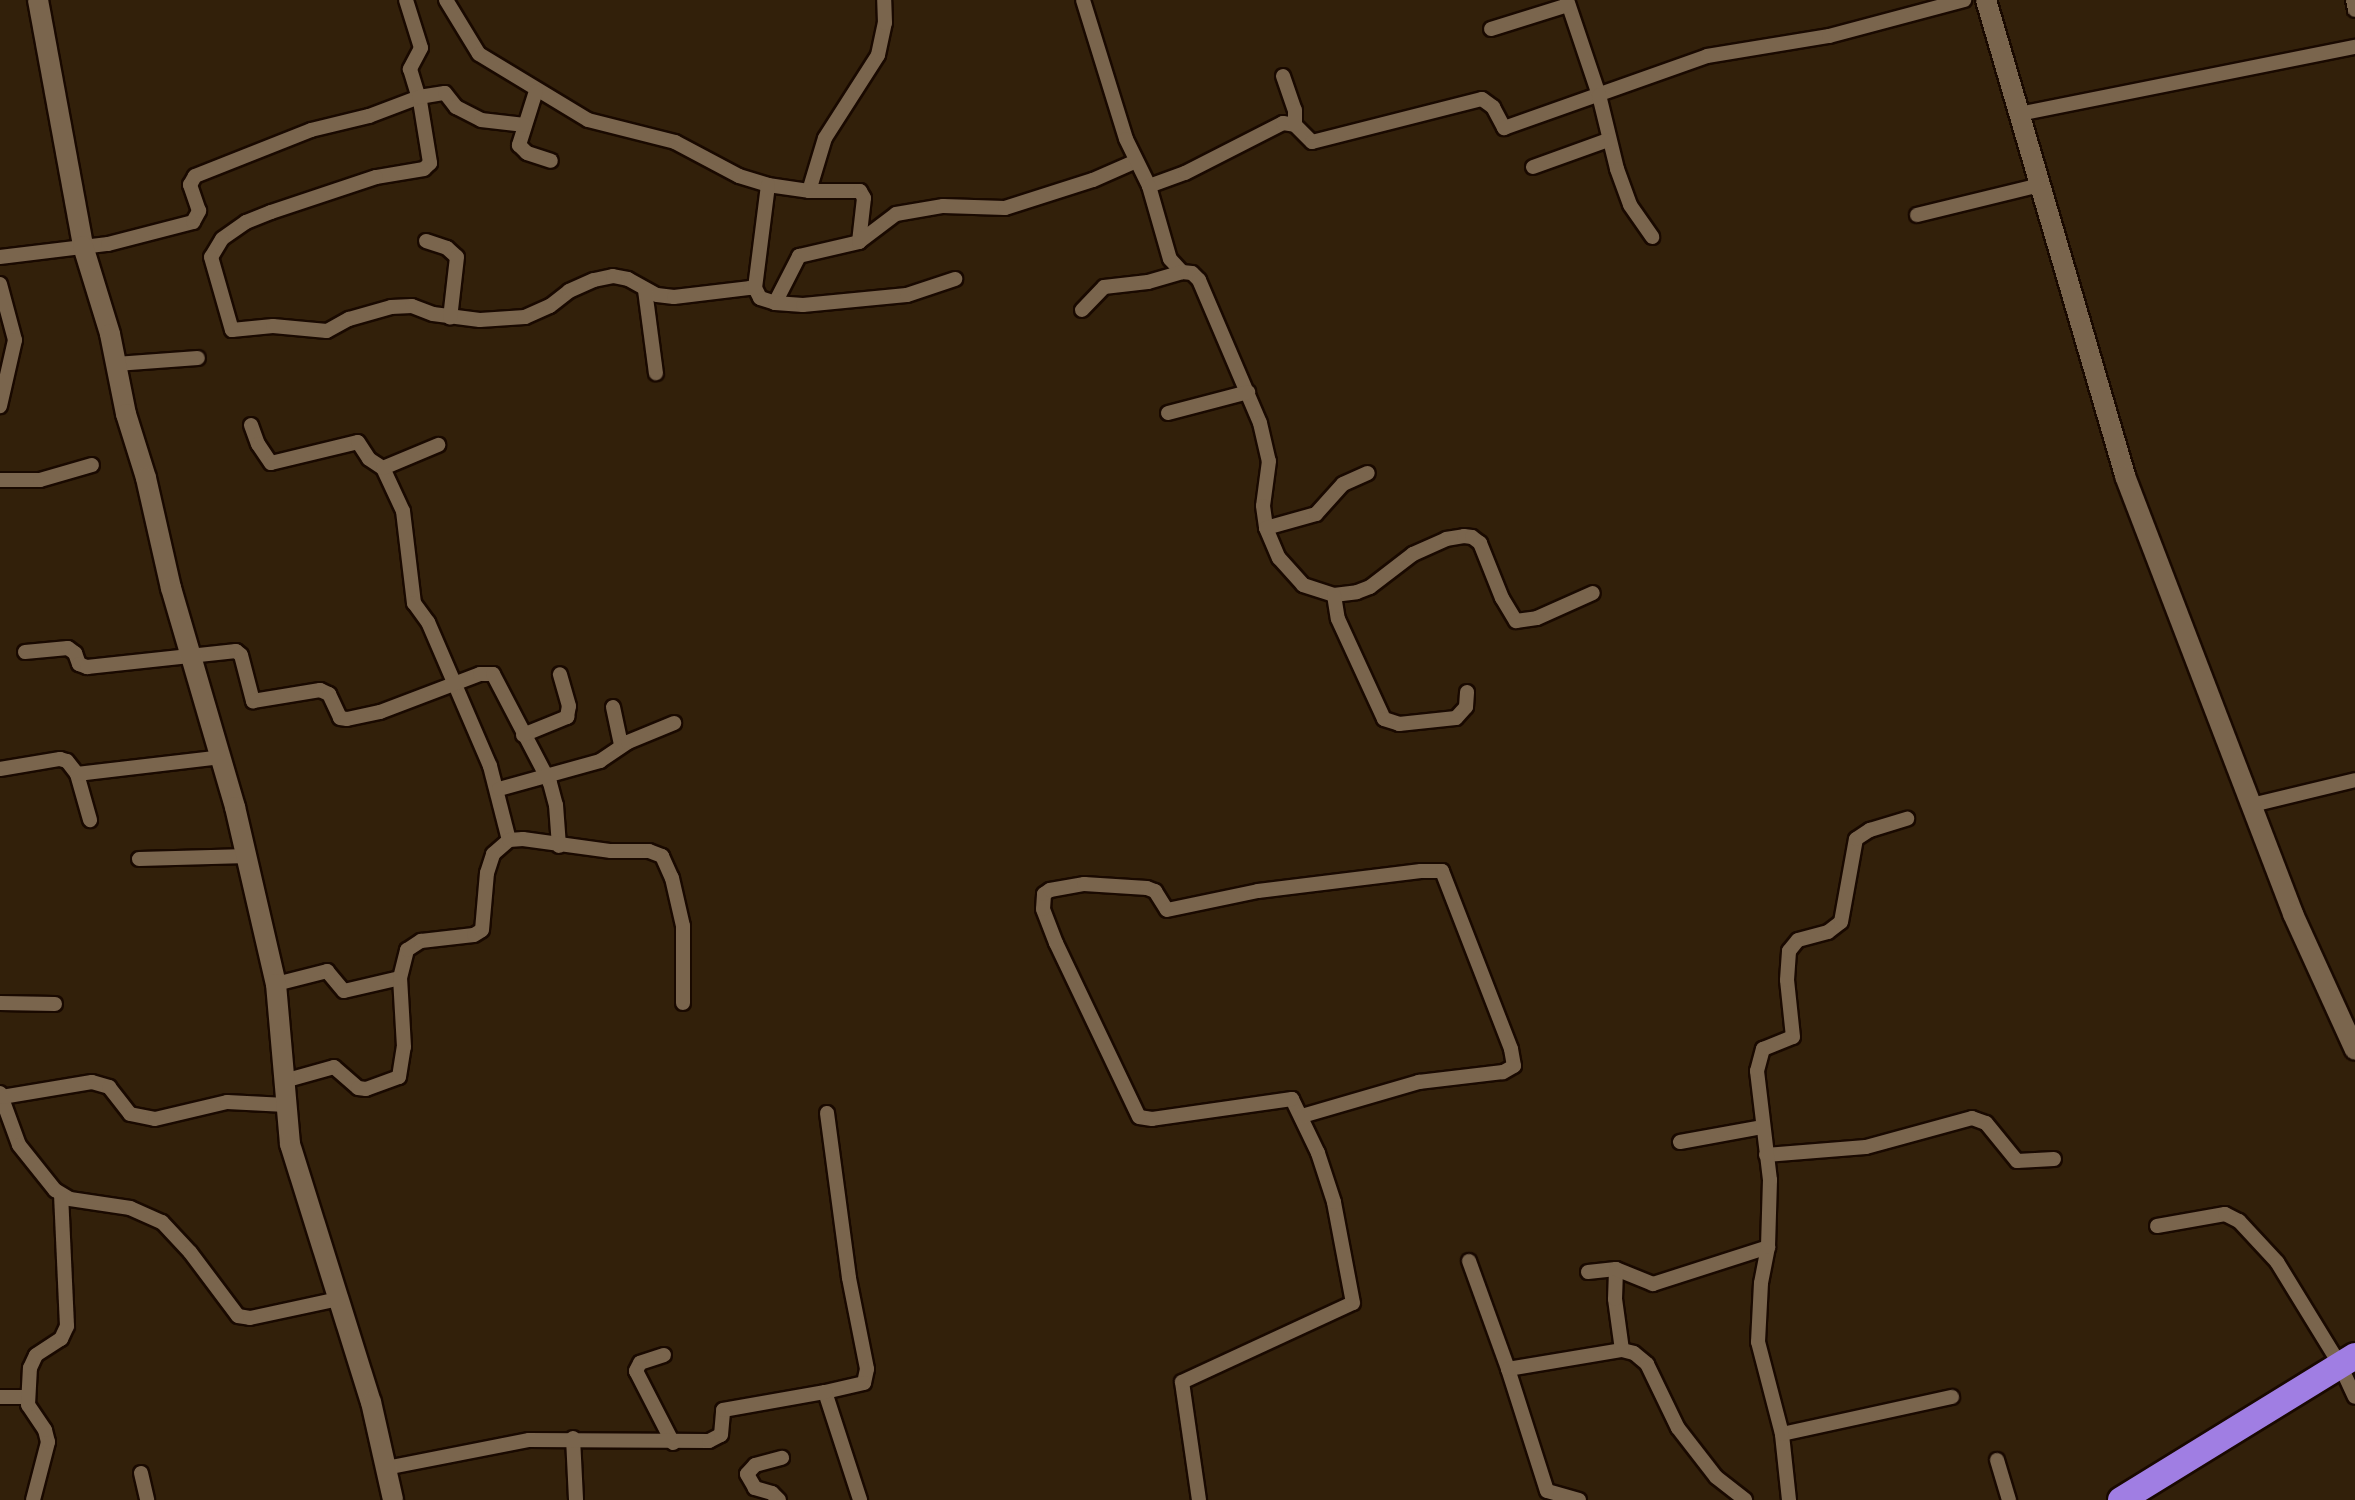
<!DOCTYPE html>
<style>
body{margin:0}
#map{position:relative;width:2355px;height:1500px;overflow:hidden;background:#32200a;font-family:Ubuntu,sans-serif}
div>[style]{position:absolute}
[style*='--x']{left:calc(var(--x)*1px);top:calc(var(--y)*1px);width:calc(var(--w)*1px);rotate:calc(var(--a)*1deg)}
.roads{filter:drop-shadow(2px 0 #190900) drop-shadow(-2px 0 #190900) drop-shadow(0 2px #190900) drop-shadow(0 -2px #190900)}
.street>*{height:14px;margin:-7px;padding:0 7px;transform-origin:7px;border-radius:7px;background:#7a654d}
.secondary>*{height:20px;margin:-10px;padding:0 10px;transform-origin:10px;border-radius:10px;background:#7a654d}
.highway>*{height:26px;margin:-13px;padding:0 13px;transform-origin:13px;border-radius:13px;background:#a07ee3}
span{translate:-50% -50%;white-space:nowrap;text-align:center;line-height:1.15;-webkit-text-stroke:7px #281602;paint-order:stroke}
</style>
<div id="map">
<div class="roads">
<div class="street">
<div style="--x:406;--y:0;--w:50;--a:72.6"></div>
<div style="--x:421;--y:48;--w:24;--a:118"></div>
<div style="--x:410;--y:69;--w:34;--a:73"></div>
<div style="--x:420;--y:101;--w:63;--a:80.8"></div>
<div style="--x:430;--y:163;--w:8;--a:135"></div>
<div style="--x:424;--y:169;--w:49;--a:170.5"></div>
<div style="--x:376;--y:177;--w:111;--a:161.6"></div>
<div style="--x:271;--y:212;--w:27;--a:158"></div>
<div style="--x:246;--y:222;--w:29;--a:145"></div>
<div style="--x:222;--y:239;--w:21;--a:121"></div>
<div style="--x:211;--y:257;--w:76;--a:74"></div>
<div style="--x:232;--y:330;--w:41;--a:-5.6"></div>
<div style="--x:273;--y:326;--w:54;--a:5.3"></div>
<div style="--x:327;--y:331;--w:25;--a:-29"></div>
<div style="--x:349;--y:319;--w:44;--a:-15.9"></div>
<div style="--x:391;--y:307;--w:21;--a:-3"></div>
<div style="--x:412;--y:306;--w:22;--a:21"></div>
<div style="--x:433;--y:314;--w:47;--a:7.3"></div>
<div style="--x:480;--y:320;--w:45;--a:-3.8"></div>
<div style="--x:525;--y:317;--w:27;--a:-24"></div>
<div style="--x:550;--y:306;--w:24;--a:-38"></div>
<div style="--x:569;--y:291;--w:27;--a:-24"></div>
<div style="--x:594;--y:280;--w:19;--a:-12"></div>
<div style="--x:613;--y:276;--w:15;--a:11"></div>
<div style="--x:628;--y:279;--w:33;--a:29"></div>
<div style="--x:657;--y:295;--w:17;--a:7"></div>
<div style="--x:674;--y:297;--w:77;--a:-6.8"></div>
<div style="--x:750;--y:288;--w:5;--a:0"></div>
<div style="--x:755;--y:288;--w:11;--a:63"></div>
<div style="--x:760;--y:298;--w:16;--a:18"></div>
<div style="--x:775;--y:303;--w:53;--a:-62.9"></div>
<div style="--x:799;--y:256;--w:62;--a:-13.1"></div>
<div style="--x:446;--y:0;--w:63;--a:58.6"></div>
<div style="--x:479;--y:54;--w:127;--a:31.2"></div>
<div style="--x:588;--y:120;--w:90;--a:14.2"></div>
<div style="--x:675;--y:142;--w:72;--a:28"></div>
<div style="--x:739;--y:176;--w:30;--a:17"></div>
<div style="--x:768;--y:185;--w:41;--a:8.3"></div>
<div style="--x:809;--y:191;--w:51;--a:0"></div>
<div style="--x:860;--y:191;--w:8;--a:60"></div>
<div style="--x:864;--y:198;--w:44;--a:96.5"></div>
<div style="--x:859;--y:242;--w:46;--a:-37.1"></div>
<div style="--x:896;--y:214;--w:48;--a:-9.7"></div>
<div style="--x:943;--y:206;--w:62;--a:1.8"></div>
<div style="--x:1005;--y:208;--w:92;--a:-17.7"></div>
<div style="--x:1093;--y:180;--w:47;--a:-23.8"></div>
<div style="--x:1083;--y:0;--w:145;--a:72.8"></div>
<div style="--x:1126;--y:139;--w:52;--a:63.9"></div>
<div style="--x:1149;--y:186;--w:38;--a:-20"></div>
<div style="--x:1185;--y:173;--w:110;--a:-27"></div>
<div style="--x:1283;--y:123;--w:12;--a:9"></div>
<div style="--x:1295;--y:125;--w:24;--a:45"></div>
<div style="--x:1312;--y:142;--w:175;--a:-14.2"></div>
<div style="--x:1482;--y:99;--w:14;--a:36"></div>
<div style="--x:1493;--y:107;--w:24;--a:62"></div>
<div style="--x:1504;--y:128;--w:215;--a:-19.5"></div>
<div style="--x:1707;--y:56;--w:124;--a:-9.3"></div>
<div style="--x:1829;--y:36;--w:140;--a:-14.9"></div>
<div style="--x:1567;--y:0;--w:100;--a:71.4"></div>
<div style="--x:1599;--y:95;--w:76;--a:76.3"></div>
<div style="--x:1617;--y:169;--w:38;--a:70"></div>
<div style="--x:1630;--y:205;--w:39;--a:55"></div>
<div style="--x:2353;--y:0;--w:10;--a:79"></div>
<div style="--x:1491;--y:29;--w:81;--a:-17.3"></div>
<div style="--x:1283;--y:76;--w:36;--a:71"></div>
<div style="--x:1295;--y:110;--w:15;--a:90"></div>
<div style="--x:536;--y:91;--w:57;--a:107.5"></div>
<div style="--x:519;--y:145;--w:11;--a:45"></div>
<div style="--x:527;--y:153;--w:25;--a:18"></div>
<div style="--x:2019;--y:114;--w:343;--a:-11.3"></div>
<div style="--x:1533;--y:167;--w:80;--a:-19.8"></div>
<div style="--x:1149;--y:186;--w:76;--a:74"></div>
<div style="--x:1170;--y:259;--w:18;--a:47"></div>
<div style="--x:1182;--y:272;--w:10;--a:6"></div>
<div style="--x:1192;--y:273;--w:10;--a:45"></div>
<div style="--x:1199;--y:280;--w:155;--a:66.9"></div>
<div style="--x:1260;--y:423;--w:39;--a:77"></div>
<div style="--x:1269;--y:461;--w:45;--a:97.6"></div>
<div style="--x:1263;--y:506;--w:22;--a:82"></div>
<div style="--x:1266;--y:528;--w:33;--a:67"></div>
<div style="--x:1279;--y:558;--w:36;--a:48"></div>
<div style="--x:1303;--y:585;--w:33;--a:18"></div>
<div style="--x:1334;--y:595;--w:23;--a:-7"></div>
<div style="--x:1357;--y:592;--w:14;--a:-21"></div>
<div style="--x:1370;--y:587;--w:54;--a:-37.5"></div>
<div style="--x:1413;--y:554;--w:36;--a:-24"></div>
<div style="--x:1446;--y:539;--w:18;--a:-9"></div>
<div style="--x:1464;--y:536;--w:8;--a:7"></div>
<div style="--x:1472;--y:537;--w:10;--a:37"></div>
<div style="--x:1480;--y:543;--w:59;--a:68.2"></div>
<div style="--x:1502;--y:598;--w:27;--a:59"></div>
<div style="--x:1516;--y:621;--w:21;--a:-8"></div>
<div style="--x:1537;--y:618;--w:61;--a:-24.1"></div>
<div style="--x:809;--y:191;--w:55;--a:-73.2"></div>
<div style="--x:825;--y:138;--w:98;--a:-57.4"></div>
<div style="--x:878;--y:55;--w:33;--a:-78"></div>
<div style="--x:885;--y:23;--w:23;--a:-92"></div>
<div style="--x:1917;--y:215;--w:127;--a:-13.7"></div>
<div style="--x:426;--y:241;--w:22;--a:18"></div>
<div style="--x:447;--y:248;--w:13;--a:42"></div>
<div style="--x:457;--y:257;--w:61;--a:96.5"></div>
<div style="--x:0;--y:257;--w:109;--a:-6.9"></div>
<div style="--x:108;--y:244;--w:88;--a:-14.5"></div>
<div style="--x:193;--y:222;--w:13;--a:-61"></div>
<div style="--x:199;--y:211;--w:28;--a:-109"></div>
<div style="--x:190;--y:185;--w:10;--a:-61"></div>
<div style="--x:195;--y:176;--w:125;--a:-21.6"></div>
<div style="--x:311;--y:130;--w:60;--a:-13.6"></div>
<div style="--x:369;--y:116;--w:53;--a:-20.8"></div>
<div style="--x:419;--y:97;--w:26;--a:-9"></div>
<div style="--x:445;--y:93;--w:18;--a:52"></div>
<div style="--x:456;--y:107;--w:28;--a:27"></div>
<div style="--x:481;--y:120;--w:44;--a:6.5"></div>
<div style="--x:0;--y:284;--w:58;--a:75"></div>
<div style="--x:15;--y:340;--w:68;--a:102.8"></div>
<div style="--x:755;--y:288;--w:104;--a:-82.8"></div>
<div style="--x:645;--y:290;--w:84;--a:82.5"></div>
<div style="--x:775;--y:303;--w:28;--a:4"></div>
<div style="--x:803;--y:305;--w:104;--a:-5.5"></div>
<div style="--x:907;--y:295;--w:51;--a:-18.4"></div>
<div style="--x:1082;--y:310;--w:32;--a:-46"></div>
<div style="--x:1104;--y:287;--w:44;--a:-6.5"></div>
<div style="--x:1148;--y:282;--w:35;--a:-16"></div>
<div style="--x:116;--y:364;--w:82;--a:-4.2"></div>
<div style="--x:1168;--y:413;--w:83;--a:-14.7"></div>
<div style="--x:251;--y:425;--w:20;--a:70"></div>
<div style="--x:258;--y:444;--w:23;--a:56"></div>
<div style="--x:271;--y:463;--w:89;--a:-13.6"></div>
<div style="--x:358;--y:442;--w:20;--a:57"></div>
<div style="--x:369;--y:459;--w:17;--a:33"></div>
<div style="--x:383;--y:468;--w:47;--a:65.1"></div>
<div style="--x:403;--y:511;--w:93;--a:83.2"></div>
<div style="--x:414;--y:603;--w:24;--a:54"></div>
<div style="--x:428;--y:622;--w:157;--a:66.7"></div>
<div style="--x:490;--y:766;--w:76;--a:75.6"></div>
<div style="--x:383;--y:468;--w:60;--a:-22.7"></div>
<div style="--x:0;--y:480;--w:40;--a:0"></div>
<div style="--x:40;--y:480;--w:54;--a:-16.1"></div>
<div style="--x:1266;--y:528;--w:52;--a:-15.6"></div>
<div style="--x:1316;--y:514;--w:40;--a:-48"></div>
<div style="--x:1343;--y:484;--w:27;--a:-24"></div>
<div style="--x:1334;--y:595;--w:24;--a:81"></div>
<div style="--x:1338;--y:619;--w:110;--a:65.3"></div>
<div style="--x:1384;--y:719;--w:16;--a:18"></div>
<div style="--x:1399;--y:724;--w:57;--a:-6"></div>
<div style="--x:1456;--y:718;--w:15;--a:-48"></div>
<div style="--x:1466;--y:707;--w:15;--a:-86"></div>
<div style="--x:25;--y:652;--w:43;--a:-5.3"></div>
<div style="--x:68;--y:648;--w:9;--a:36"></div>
<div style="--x:75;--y:653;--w:12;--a:70"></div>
<div style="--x:79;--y:664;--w:9;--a:21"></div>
<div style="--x:87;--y:667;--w:150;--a:-6.1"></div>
<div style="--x:236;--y:651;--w:6;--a:39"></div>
<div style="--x:241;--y:655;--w:48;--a:75.4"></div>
<div style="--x:253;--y:701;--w:68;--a:-9.3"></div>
<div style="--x:320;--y:690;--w:10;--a:24"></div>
<div style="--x:329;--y:694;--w:26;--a:65"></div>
<div style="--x:340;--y:718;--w:7;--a:8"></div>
<div style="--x:347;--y:719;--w:34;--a:-12"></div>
<div style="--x:380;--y:712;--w:107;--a:-20.8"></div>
<div style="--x:480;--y:674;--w:13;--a:0"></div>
<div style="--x:493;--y:674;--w:123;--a:62.4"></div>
<div style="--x:550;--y:783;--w:23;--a:75"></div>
<div style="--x:556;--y:805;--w:41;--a:85.8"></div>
<div style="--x:613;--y:707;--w:39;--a:78"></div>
<div style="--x:523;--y:735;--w:48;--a:-22.2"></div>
<div style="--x:567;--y:717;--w:11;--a:-80"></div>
<div style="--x:569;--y:706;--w:33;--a:-106"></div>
<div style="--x:0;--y:769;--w:61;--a:-9.5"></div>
<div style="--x:60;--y:759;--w:7;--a:16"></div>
<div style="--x:67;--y:761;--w:16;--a:52"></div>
<div style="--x:77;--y:774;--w:48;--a:74.2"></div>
<div style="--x:77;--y:774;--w:145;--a:-6.7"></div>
<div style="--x:499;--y:789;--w:105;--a:-15.5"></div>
<div style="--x:600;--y:761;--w:34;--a:-34"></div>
<div style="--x:628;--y:742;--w:50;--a:-22.4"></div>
<div style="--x:2252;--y:805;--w:106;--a:-13.6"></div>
<div style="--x:139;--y:859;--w:109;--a:-1.6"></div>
<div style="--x:276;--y:984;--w:53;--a:-14.3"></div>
<div style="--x:327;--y:971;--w:26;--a:50"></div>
<div style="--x:344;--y:991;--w:57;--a:-13.1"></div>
<div style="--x:0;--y:1003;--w:55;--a:1"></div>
<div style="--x:284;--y:1081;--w:52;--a:-15.6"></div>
<div style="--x:334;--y:1067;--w:32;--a:41"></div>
<div style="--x:358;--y:1088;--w:8;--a:7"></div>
<div style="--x:366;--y:1089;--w:35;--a:-20"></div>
<div style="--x:399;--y:1077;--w:30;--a:-81"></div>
<div style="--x:404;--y:1047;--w:69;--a:-93.3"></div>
<div style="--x:400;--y:978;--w:29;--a:-76"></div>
<div style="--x:407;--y:950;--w:17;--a:-33"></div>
<div style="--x:421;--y:941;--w:53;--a:-6.5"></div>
<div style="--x:474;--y:935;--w:9;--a:-32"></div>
<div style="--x:482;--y:930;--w:57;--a:-85"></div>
<div style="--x:487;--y:873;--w:20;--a:-72"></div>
<div style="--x:493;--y:854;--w:21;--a:-41"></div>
<div style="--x:509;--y:840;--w:14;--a:-4"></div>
<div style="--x:523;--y:839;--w:89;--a:7.8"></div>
<div style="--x:611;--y:851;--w:38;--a:0"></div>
<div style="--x:649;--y:851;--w:14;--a:21"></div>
<div style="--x:662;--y:856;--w:24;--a:66"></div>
<div style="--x:672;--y:878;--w:49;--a:77.1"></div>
<div style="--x:683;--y:926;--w:77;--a:90"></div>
<div style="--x:0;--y:1093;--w:55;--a:69.9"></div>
<div style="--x:19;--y:1145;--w:58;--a:51.3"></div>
<div style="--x:55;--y:1190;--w:17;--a:31"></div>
<div style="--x:70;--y:1199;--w:61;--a:8.5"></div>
<div style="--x:130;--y:1208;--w:35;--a:24"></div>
<div style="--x:162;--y:1222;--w:41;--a:47"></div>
<div style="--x:190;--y:1252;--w:80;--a:53.1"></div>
<div style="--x:238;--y:1316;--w:12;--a:9"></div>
<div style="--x:250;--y:1318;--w:91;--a:-12.1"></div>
<div style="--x:2;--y:1097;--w:91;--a:-9.5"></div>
<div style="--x:92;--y:1082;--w:18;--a:16"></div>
<div style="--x:109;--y:1087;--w:34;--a:52"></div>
<div style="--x:130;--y:1114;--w:25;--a:11"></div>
<div style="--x:155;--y:1119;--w:74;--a:-13.3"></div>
<div style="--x:227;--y:1102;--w:59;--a:2.9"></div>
<div style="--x:827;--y:1113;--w:166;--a:82.4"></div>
<div style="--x:849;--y:1278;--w:93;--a:78.8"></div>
<div style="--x:867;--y:1369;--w:14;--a:102"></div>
<div style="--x:864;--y:1383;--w:40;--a:167"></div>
<div style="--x:825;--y:1392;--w:114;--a:72"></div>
<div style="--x:1680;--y:1142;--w:83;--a:-10.4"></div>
<div style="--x:1766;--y:1155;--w:100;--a:-4.6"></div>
<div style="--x:1866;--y:1147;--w:110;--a:-15.3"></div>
<div style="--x:1972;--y:1118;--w:15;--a:20"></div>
<div style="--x:1986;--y:1123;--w:49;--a:50.8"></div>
<div style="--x:2017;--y:1161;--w:37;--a:-3"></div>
<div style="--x:2157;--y:1226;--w:69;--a:-10"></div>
<div style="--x:2225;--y:1214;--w:16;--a:27"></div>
<div style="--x:2239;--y:1221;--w:56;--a:47.2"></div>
<div style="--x:2277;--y:1262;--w:121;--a:58.5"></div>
<div style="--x:2340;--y:1365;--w:35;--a:65"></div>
<div style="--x:1469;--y:1261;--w:115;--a:70.1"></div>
<div style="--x:1588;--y:1272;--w:28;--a:-6"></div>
<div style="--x:1622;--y:1350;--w:12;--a:14"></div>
<div style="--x:1634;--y:1353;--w:17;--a:40"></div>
<div style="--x:1647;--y:1364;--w:71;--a:64.2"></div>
<div style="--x:1678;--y:1428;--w:62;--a:52.2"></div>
<div style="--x:1716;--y:1477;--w:37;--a:38"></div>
<div style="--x:664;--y:1355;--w:25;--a:162"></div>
<div style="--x:640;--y:1363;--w:9;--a:117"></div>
<div style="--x:636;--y:1371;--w:81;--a:62.8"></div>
<div style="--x:0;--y:1397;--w:27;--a:0"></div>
<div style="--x:1782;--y:1434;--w:174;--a:-12.3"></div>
<div style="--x:573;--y:1438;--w:62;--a:87.2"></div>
<div style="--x:1997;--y:1460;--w:42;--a:73.3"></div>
<div style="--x:386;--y:1468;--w:146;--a:-11.1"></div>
<div style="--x:529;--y:1440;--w:180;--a:0.3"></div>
<div style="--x:709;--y:1441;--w:13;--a:-27"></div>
<div style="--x:721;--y:1435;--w:25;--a:-85"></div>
<div style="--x:723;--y:1410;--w:104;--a:-10"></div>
<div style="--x:141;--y:1473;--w:28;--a:77"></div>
<div style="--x:33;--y:1500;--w:60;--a:-75.5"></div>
<div style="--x:48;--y:1442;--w:12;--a:-104"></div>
<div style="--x:45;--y:1430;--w:30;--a:-124"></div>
<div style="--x:28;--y:1405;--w:37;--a:-87"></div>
<div style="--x:30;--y:1368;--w:14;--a:-65"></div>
<div style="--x:36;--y:1355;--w:30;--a:-33"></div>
<div style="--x:61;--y:1339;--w:14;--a:-65"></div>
<div style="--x:67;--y:1326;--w:130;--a:-92.6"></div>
<div style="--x:779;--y:1500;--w:10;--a:-135"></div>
<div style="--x:772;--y:1493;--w:18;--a:-164"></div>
<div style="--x:755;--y:1488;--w:16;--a:-120"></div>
<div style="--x:747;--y:1474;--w:12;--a:-48"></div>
<div style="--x:755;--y:1465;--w:28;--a:-15"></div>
<div style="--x:1199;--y:1500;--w:119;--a:-98.2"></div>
<div style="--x:1182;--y:1382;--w:188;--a:-24.8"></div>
<div style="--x:1353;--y:1303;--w:103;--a:-100.7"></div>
<div style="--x:1334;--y:1202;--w:52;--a:-108.1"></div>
<div style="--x:1318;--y:1153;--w:60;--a:-115.7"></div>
<div style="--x:1292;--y:1099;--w:141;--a:171.9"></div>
<div style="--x:1152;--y:1119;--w:13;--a:-171"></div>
<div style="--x:1139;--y:1117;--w:193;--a:-115.5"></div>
<div style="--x:1056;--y:943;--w:36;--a:-111"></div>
<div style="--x:1043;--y:909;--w:15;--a:-86"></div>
<div style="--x:1044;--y:894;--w:7;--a:-34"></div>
<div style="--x:1050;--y:890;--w:35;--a:-10"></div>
<div style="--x:1084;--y:884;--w:63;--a:3.6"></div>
<div style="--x:1147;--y:888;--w:9;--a:21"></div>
<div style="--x:1155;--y:891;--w:22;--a:58"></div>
<div style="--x:1167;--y:910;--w:93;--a:-11.8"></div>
<div style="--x:1258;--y:891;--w:164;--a:-7"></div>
<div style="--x:1421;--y:871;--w:21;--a:0"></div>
<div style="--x:1442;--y:871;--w:191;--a:68.8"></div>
<div style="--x:1511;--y:1049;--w:17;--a:80"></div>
<div style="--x:1514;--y:1066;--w:13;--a:151"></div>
<div style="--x:1503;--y:1072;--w:85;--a:173.2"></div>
<div style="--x:1419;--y:1082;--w:122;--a:163.8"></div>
<div style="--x:1579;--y:1500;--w:33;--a:-164"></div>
<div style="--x:1547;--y:1491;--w:128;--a:-107.7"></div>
<div style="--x:1508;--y:1369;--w:116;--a:-9.5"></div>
<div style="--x:1622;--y:1350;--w:51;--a:-97.8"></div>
<div style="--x:1615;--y:1299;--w:30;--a:-88"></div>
<div style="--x:1616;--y:1269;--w:40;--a:22"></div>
<div style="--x:1653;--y:1284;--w:121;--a:-17.8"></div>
<div style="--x:1789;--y:1500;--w:66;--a:-96.1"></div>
<div style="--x:1782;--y:1434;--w:95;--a:-104.6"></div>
<div style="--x:1758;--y:1342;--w:59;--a:-87.1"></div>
<div style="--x:1761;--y:1283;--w:37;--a:-79"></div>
<div style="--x:1768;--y:1247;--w:67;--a:-88.3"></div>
<div style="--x:1770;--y:1180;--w:110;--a:-96.8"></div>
<div style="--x:1757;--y:1071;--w:23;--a:-75"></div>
<div style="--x:1763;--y:1049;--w:32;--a:-22"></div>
<div style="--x:1793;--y:1037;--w:57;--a:-96"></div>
<div style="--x:1787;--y:980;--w:29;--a:-86"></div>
<div style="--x:1789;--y:951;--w:14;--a:-51"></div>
<div style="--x:1798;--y:940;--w:31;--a:-15"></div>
<div style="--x:1828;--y:932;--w:16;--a:-38"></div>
<div style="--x:1841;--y:922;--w:84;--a:-79.8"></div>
<div style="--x:1856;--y:839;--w:17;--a:-33"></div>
<div style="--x:1870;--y:830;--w:39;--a:-17"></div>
</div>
<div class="secondary">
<div style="--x:38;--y:0;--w:250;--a:79.6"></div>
<div style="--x:83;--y:246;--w:92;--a:72.9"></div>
<div style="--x:110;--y:334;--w:82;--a:78.7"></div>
<div style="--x:126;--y:414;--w:67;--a:72.6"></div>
<div style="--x:146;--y:478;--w:113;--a:77.2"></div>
<div style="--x:171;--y:588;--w:228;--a:73.7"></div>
<div style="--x:235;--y:807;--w:182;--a:77"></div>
<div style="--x:276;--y:984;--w:161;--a:85"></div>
<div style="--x:290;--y:1144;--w:270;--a:72.6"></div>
<div style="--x:371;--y:1402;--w:100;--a:77.3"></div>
<div style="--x:1986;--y:0;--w:496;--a:73.7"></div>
<div style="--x:2125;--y:476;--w:469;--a:69"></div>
<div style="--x:2293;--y:914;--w:149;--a:65.5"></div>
</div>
<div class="highway">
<div style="--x:2121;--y:1500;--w:275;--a:-31.6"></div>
</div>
</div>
</div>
